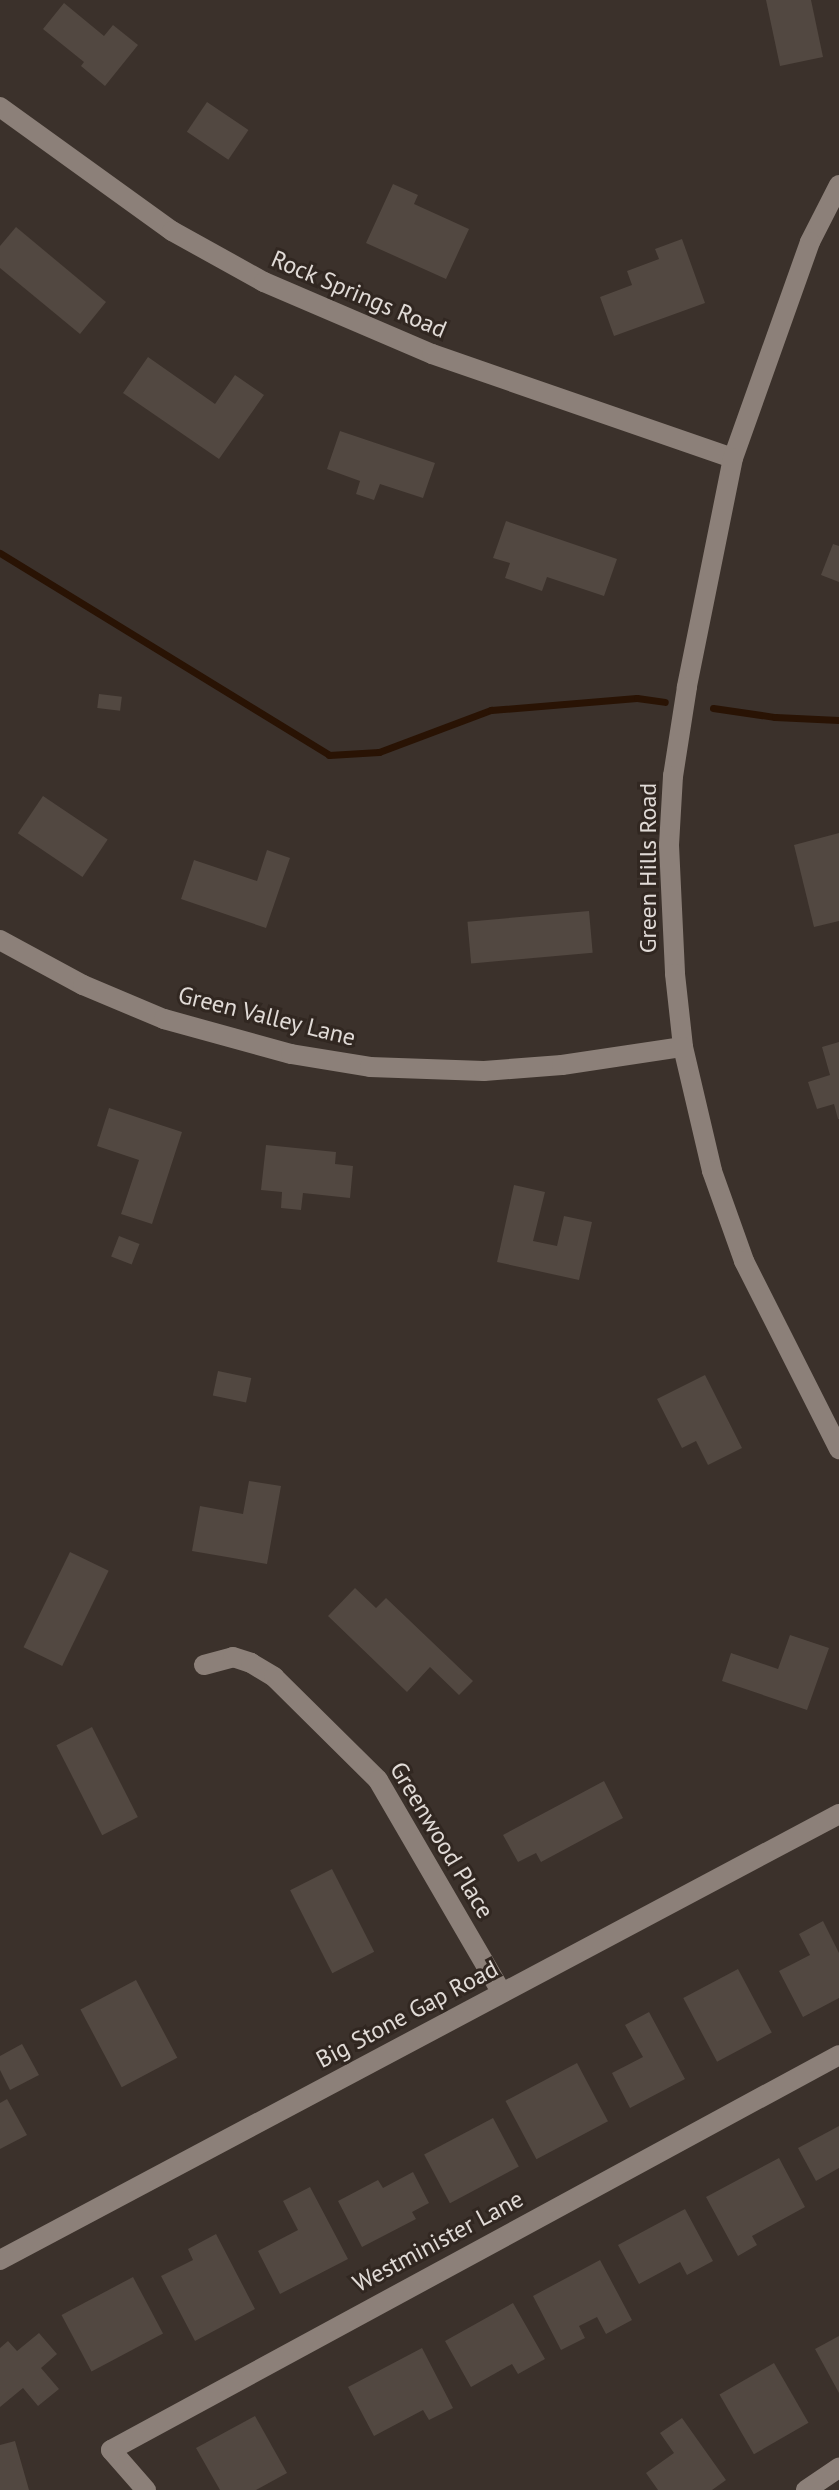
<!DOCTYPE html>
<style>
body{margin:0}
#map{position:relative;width:839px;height:2490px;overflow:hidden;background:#3b312b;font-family:"PT Sans",sans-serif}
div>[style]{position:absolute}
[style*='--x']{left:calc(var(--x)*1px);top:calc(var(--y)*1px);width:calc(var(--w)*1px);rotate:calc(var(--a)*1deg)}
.stream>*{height:7px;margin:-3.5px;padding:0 3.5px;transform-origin:3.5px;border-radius:3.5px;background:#291304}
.building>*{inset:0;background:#524841;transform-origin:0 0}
.minor>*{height:20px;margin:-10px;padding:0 10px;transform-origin:10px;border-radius:10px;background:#8c8079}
span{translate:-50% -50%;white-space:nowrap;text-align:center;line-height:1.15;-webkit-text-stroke:6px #312721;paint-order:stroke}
.street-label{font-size:24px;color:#e1dbd7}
</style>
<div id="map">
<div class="stream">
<div style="--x:0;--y:553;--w:386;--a:31.5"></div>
<div style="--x:329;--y:755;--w:50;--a:-3.4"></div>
<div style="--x:379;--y:752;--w:120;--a:-20.6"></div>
<div style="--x:491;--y:710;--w:146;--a:-4.7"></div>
<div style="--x:637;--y:698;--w:28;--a:8"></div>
<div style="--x:713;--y:708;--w:63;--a:8.3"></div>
<div style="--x:775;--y:717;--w:64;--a:2.7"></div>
</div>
<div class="building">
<div style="clip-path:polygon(766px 0,811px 0,823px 57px,780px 66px)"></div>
<div style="clip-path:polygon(64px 3px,104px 36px,113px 25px,138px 45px,105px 86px,81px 66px,84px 62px,43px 29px)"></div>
<div style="left:207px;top:102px;width:50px;height:36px;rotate:34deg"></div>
<div style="clip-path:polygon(393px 184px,418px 195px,414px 204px,469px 229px,446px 279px,366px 243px)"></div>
<div style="clip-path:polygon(16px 227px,106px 302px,80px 334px,0 268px,0 246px)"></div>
<div style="clip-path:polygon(682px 239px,705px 303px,614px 336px,600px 297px,632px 285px,627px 271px,659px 259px,655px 249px)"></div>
<div style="clip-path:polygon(148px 357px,215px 404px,235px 375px,264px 395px,219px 459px,123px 393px)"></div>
<div style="clip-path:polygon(340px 431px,435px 463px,423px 498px,380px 484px,374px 500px,356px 494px,360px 481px,327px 469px)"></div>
<div style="clip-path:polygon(506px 521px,617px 559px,604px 596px,547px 577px,542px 591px,505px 578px,510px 563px,493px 558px)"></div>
<div style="clip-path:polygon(833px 544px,839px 546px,839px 582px,821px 575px)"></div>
<div style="left:99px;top:694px;width:23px;height:14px;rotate:7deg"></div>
<div style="left:43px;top:796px;width:78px;height:45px;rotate:34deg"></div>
<div style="clip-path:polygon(839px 833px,839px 921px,814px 927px,794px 845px)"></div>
<div style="clip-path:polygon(267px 850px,290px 858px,266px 928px,181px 899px,194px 860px,257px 881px)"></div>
<div style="left:589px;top:911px;width:42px;height:122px;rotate:85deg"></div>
<div style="clip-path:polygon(839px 1042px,839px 1119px,838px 1119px,834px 1104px,817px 1109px,808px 1082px,830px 1075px,822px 1047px)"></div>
<div style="clip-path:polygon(109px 1108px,182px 1132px,152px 1224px,121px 1214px,139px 1160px,97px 1146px)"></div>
<div style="clip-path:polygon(266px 1145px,336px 1152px,335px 1164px,353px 1166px,350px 1198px,303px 1193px,301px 1210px,281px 1208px,282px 1192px,261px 1190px)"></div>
<div style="clip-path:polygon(514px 1185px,545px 1192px,533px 1241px,557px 1246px,564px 1216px,592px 1222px,579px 1280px,497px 1262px)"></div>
<div style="left:119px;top:1236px;width:22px;height:22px;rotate:21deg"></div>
<div style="left:218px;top:1371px;width:34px;height:25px;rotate:12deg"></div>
<div style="clip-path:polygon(705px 1375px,742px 1448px,708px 1465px,696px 1441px,682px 1448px,657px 1399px)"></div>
<div style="clip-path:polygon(249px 1481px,281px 1486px,267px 1564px,192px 1551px,200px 1506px,243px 1514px)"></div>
<div style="left:70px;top:1552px;width:43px;height:106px;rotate:26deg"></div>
<div style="clip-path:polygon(355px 1588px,376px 1608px,386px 1598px,473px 1681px,459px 1695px,430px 1667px,407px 1692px,328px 1616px)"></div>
<div style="clip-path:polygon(790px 1635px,829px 1648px,807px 1710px,722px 1681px,731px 1653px,778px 1669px)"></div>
<div style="left:92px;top:1727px;width:101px;height:40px;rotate:63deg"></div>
<div style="clip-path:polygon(604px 1781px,623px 1818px,541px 1862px,536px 1853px,518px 1862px,503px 1835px)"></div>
<div style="left:332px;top:1869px;width:93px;height:47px;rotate:63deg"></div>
<div style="clip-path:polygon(823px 1921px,839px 1953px,839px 1998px,803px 2017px,779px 1971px,810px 1955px,799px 1934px)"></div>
<div style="left:738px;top:1969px;width:72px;height:62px;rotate:62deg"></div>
<div style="left:136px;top:1980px;width:88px;height:63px;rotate:62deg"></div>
<div style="clip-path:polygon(649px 2012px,685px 2079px,630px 2108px,612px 2073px,643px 2057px,625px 2025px)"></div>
<div style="clip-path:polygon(22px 2044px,39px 2075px,10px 2090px,0 2070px,0 2056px)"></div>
<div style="left:577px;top:2063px;width:66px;height:81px;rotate:62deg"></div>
<div style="clip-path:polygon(7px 2099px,27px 2135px,0 2149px,0 2103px)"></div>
<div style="left:493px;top:2118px;width:55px;height:78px;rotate:62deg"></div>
<div style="clip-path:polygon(839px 2126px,839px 2168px,816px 2181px,798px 2148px)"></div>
<div style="clip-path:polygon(779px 2158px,805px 2207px,752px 2236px,757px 2245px,738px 2256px,706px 2197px)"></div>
<div style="clip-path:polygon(413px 2172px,429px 2203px,412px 2212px,416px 2219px,362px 2247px,338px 2201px,378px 2180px,383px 2188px)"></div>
<div style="clip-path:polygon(310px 2187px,348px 2259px,280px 2294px,258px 2251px,298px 2230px,283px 2201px)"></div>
<div style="clip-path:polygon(685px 2209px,713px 2261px,687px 2275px,680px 2262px,639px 2284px,618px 2245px)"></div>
<div style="clip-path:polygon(216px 2234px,255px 2309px,195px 2341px,161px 2276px,193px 2260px,188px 2249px)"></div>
<div style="clip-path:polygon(600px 2260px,632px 2320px,606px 2334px,597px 2317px,579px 2326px,585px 2338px,561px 2350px,533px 2296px)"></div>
<div style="left:133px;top:2277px;width:64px;height:81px;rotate:62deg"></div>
<div style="clip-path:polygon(513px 2303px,545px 2359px,518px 2374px,512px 2364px,471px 2387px,445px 2341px)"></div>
<div style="clip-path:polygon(39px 2333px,57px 2354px,41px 2368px,59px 2389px,38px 2406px,23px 2388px,0 2407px,0 2348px,8px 2341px,17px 2351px)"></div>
<div style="clip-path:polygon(839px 2336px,839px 2393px,815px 2349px)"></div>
<div style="clip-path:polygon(422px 2348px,453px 2408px,429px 2420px,423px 2410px,374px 2436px,348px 2387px)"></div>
<div style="left:774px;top:2363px;width:69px;height:63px;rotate:60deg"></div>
<div style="clip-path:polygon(255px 2416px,287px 2473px,256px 2490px,220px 2490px,196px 2448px)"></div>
<div style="clip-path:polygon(682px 2418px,726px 2480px,712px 2490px,658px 2490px,646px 2473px,674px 2453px,660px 2433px)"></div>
<div style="clip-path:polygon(15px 2441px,29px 2490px,0 2490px,0 2445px)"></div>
</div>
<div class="minor">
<div style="--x:0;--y:107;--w:212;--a:35.8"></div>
<div style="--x:172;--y:231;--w:105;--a:29"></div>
<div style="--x:264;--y:282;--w:183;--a:23.2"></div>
<div style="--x:432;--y:354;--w:318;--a:19.1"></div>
<div style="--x:839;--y:185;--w:64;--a:117"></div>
<div style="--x:810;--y:242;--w:229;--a:109.6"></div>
<div style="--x:733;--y:458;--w:234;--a:101.4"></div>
<div style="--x:687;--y:687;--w:90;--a:98.9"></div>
<div style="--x:673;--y:776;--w:69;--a:93.3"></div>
<div style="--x:669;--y:845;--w:129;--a:87.3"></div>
<div style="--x:675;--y:974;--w:73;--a:83.7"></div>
<div style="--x:683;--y:1047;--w:127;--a:76.8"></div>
<div style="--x:712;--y:1171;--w:96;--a:70.4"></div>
<div style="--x:744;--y:1261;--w:211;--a:63.2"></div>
<div style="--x:0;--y:940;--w:94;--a:28.5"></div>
<div style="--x:83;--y:985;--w:88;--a:22.8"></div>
<div style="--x:164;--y:1019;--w:132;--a:15.4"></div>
<div style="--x:291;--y:1054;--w:80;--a:9.3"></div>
<div style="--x:370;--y:1067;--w:114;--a:2"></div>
<div style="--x:484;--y:1071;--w:78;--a:-4.4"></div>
<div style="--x:562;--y:1065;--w:122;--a:-8.5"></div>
<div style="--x:204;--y:1665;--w:30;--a:-15"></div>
<div style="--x:233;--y:1657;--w:19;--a:18"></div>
<div style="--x:251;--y:1663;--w:27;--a:31"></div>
<div style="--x:274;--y:1677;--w:146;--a:44.7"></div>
<div style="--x:378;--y:1780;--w:246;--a:59.8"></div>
<div style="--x:0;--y:2260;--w:950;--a:-27.99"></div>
<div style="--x:146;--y:2490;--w:53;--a:-131.2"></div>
<div style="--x:111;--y:2450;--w:828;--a:-28.48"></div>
<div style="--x:806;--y:2490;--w:40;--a:-34"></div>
</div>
<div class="street-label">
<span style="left:359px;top:294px;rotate:23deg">Rock Springs Road</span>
<span style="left:648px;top:868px;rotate:-90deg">Green Hills Road</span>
<span style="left:267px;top:1016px;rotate:14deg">Green Valley Lane</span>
<span style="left:442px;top:1840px;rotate:59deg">Greenwood Place</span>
<span style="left:407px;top:2014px;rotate:-28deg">Big Stone Gap Road</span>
<span style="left:438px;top:2241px;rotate:-28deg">Westminister Lane</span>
</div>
</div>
